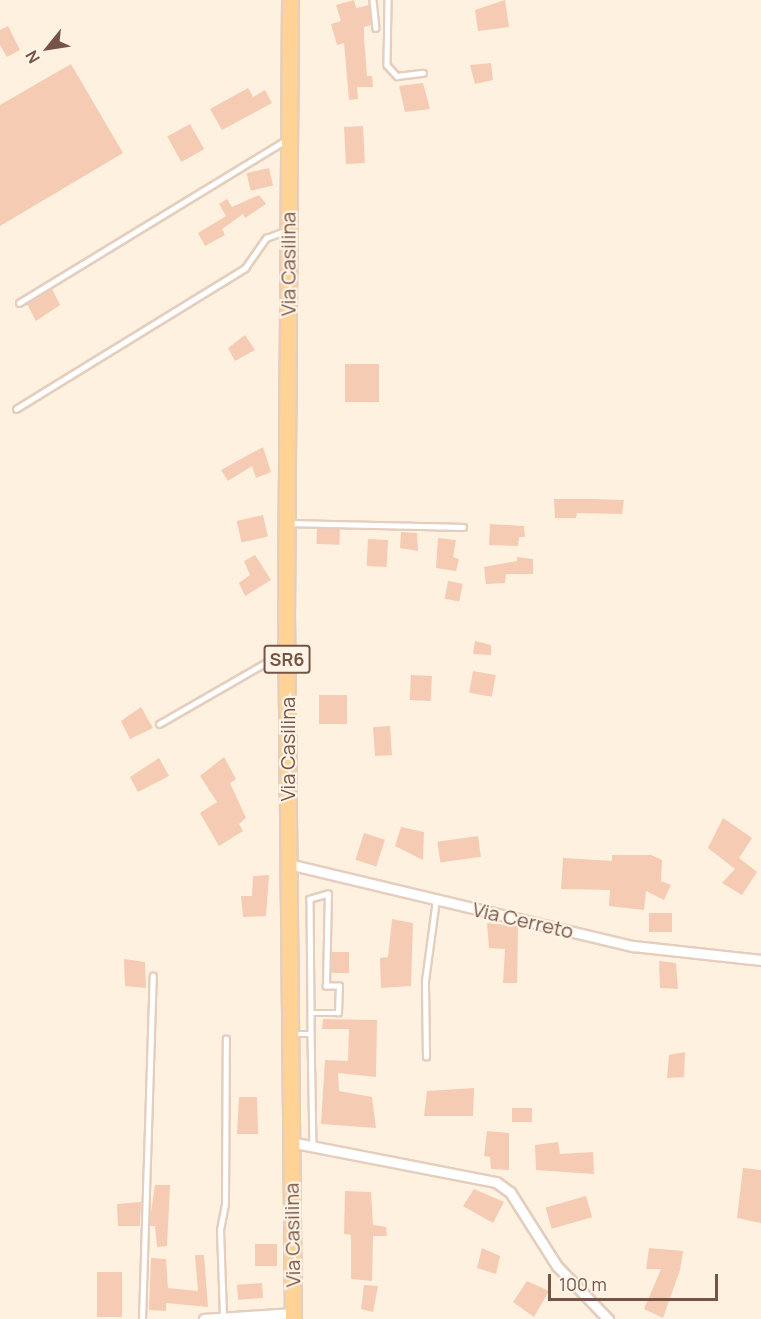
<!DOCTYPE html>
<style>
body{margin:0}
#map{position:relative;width:761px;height:1319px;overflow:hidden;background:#fef1df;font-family:Manrope,sans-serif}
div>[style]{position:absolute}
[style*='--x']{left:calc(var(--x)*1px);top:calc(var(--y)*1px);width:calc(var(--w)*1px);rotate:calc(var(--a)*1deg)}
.building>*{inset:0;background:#f6cbb4;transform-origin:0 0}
.roads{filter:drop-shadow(2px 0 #e5cebe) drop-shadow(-2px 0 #e5cebe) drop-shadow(0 2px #e5cebe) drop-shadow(0 -2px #e5cebe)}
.lane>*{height:4.5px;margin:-2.25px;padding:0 2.25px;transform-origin:2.25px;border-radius:2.25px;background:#fff}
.street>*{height:9px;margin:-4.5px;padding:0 4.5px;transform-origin:4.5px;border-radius:4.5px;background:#fff}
.primary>*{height:15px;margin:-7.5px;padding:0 7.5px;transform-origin:7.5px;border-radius:7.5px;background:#ffd295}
span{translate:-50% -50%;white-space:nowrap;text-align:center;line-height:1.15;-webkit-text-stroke:4.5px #fff4e7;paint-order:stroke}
.shield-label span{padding:2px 4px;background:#fff4e7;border:2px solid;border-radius:4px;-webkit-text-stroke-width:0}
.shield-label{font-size:18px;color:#765445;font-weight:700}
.street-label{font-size:20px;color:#765445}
.north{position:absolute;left:18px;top:18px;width:60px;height:60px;-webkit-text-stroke:4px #fff4e7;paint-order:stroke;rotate:240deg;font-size:16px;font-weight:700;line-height:24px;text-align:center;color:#765445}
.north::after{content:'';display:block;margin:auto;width:21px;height:27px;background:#765445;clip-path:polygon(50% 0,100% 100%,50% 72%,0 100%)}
.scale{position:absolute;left:548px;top:1274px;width:170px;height:27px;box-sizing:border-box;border:3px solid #765445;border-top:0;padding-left:8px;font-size:18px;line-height:21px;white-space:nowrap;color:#765445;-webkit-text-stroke:4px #fff4e7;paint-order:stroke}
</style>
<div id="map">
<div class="building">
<div style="clip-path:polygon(354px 0,356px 8px,369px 5px,371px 25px,364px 27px,364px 37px,367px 76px,372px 76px,373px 87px,357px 87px,358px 99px,349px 100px,344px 43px,337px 45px,331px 24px,341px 21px,336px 5px)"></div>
<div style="clip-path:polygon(505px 0,509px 27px,478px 31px,475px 10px)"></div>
<div style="clip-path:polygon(8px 26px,20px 50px,7px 57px,0 45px,0 30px)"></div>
<div style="clip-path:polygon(491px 63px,493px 80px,475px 84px,470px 65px)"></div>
<div style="clip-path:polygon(71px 64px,123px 153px,0 226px,0 105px)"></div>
<div style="clip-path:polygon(423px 83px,430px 109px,405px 112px,399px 86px)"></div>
<div style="clip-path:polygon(248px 88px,253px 97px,265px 90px,272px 103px,222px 130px,210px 109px)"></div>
<div style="left:190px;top:124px;width:29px;height:26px;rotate:61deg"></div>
<div style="left:363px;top:126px;width:37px;height:19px;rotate:87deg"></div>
<div style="left:269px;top:168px;width:18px;height:23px;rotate:77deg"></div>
<div style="clip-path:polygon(259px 195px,266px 204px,245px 218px,243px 214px,222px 229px,225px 235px,205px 246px,198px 233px,226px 216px,219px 204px,227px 199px,232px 207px)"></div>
<div style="clip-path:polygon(52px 289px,60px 305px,36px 321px,27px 304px)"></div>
<div style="clip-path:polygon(245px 335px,255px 350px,235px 361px,228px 348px)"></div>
<div style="left:379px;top:364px;width:38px;height:34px;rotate:90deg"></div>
<div style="clip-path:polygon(263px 447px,271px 472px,256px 478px,252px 466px,228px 481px,221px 470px)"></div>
<div style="clip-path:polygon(554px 499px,592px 499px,624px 500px,622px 514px,577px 513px,576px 518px,555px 518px)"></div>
<div style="left:263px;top:515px;width:22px;height:27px;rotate:77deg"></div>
<div style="clip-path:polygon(490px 524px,524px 526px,525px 537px,519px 537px,518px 546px,489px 545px)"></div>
<div style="left:317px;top:528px;width:23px;height:16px;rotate:2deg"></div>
<div style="clip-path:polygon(401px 532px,417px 533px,418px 551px,400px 548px)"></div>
<div style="clip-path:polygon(438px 538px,456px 540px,453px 557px,459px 559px,456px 571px,436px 568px)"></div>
<div style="left:368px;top:539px;width:20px;height:27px;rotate:3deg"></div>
<div style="clip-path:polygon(255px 555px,271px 580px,245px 596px,239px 583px,250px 575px,244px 561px)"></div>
<div style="clip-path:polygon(517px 557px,533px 559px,533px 574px,506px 574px,505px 583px,486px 584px,484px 567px,517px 561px)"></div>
<div style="left:448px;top:581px;width:15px;height:18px;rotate:11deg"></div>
<div style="clip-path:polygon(475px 641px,491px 645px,491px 655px,473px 654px)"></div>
<div style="left:473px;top:671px;width:23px;height:22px;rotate:10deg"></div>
<div style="left:411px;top:675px;width:21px;height:25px;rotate:3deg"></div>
<div style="left:319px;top:695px;width:28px;height:29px"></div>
<div style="clip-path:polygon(141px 707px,153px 728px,130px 739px,121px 721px)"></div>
<div style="left:390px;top:726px;width:29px;height:17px;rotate:86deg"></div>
<div style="clip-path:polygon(224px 757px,236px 779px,230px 783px,246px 818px,239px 824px,243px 831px,219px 846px,200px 813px,217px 802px,200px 776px)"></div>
<div style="clip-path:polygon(159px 758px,169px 776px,138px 792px,130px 777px)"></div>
<div style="clip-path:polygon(723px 818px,752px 838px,739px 858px,757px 872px,742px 895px,722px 883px,735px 869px,708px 848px)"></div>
<div style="clip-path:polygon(401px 827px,424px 832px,423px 860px,395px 846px)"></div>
<div style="left:364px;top:833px;width:22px;height:28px;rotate:18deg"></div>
<div style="left:478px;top:836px;width:21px;height:41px;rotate:82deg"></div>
<div style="clip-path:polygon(612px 855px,651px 855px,662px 860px,661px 881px,671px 885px,664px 900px,646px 891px,644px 910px,609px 906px,610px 890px,561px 889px,563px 858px,612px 861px)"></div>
<div style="clip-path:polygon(269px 875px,266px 916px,243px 917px,241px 896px,252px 896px,253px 876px)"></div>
<div style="left:649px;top:913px;width:23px;height:19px"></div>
<div style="clip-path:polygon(392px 919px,413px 923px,411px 986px,381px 988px,380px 958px,388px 957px)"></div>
<div style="clip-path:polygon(487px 923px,518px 926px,517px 983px,503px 983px,505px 949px,489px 948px)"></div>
<div style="left:332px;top:952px;width:17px;height:21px"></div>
<div style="clip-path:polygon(124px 959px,145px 962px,146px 988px,125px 986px)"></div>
<div style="clip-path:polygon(659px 961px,676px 963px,678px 989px,660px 988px)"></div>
<div style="clip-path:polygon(323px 1019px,377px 1020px,376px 1077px,338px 1073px,339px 1091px,372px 1097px,376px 1128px,321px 1124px,325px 1060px,348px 1061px,349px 1029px,322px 1029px)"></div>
<div style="clip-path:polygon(685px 1052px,684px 1077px,667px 1078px,669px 1055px)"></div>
<div style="clip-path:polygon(474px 1088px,473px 1116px,424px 1116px,427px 1091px)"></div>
<div style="clip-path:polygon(239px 1097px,257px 1097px,258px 1134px,237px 1134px)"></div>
<div style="left:512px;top:1108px;width:20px;height:14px"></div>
<div style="clip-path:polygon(487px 1131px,509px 1133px,509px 1170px,491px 1169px,490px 1157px,484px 1156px)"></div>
<div style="clip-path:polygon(558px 1142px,560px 1154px,593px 1152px,594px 1174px,536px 1170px,535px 1145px)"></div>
<div style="clip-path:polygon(743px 1168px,761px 1170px,761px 1223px,737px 1218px)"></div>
<div style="clip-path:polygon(155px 1185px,170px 1185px,167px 1246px,157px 1247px,155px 1226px,149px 1226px)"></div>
<div style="clip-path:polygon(474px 1189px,504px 1202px,493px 1223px,463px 1206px)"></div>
<div style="clip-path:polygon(345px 1191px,371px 1192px,373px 1225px,386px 1227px,387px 1236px,373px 1236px,372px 1281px,351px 1279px,351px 1235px,344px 1234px)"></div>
<div style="left:586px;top:1196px;width:22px;height:42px;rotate:74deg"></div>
<div style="clip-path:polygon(141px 1202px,140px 1226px,118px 1226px,117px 1204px)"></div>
<div style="left:255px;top:1244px;width:22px;height:22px"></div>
<div style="clip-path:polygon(482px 1248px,500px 1256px,496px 1274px,477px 1268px)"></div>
<div style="clip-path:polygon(649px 1248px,683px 1251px,680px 1270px,663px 1318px,644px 1309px,661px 1269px,646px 1269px)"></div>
<div style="clip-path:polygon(195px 1255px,204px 1255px,208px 1307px,166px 1303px,166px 1311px,149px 1310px,151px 1258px,166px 1259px,168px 1288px,198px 1291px)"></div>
<div style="left:97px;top:1272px;width:25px;height:45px"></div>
<div style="clip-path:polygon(527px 1281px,549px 1291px,534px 1317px,513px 1302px)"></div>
<div style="left:262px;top:1283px;width:15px;height:25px;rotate:86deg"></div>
<div style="clip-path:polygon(364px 1285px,378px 1286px,373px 1312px,361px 1309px)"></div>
</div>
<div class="roads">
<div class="lane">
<div style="--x:373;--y:0;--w:28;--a:84"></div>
<div style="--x:388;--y:0;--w:65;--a:90.9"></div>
<div style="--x:387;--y:65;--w:15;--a:48"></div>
<div style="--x:397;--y:76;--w:26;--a:-7"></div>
<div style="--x:19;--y:303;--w:313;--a:-31.4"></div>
<div style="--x:16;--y:409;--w:269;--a:-31.6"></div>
<div style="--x:245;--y:268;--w:37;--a:-55"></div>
<div style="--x:266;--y:238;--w:20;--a:-20"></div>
<div style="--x:289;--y:523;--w:174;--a:1.3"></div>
<div style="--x:159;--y:724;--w:144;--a:-29.9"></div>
<div style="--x:311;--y:1013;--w:27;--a:0"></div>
<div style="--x:338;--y:1013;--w:27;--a:-88"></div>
<div style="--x:339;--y:986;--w:13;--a:180"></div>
<div style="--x:326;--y:986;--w:92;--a:-88.8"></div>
<div style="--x:328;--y:894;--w:19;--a:164"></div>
<div style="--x:310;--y:899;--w:114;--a:89.5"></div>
<div style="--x:311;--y:1013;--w:21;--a:90"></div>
<div style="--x:292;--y:1034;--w:19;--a:0"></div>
<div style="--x:311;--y:1034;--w:112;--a:89"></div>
<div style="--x:426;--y:1057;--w:76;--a:-90.8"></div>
<div style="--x:425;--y:981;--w:82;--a:-82.3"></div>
<div style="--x:223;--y:1316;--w:86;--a:-92"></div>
<div style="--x:220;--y:1230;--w:26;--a:-79"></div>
<div style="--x:225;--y:1204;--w:165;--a:-89.7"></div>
<div style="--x:142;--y:1319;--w:343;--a:-88.2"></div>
</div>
<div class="street">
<div style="--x:288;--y:864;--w:355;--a:13.4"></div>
<div style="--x:633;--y:946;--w:129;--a:6.2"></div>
<div style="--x:290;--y:1142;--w:210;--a:11"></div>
<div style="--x:496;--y:1182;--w:17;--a:36"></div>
<div style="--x:510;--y:1192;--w:88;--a:57.6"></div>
<div style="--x:557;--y:1266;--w:74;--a:46.1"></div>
<div style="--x:204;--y:1319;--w:89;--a:-3.9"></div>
</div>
<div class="primary">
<div style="--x:290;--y:0;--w:614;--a:90.37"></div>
<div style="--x:286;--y:614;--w:705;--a:89.43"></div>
</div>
</div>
<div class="shield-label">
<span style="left:287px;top:659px">SR6</span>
</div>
<div class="street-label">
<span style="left:288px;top:264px;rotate:-90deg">Via Casilina</span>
<span style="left:287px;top:749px;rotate:-90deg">Via Casilina</span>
<span style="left:523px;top:920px;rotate:13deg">Via Cerreto</span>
<span style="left:292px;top:1235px;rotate:-91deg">Via Casilina</span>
</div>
<div class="north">N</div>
<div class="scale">100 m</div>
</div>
